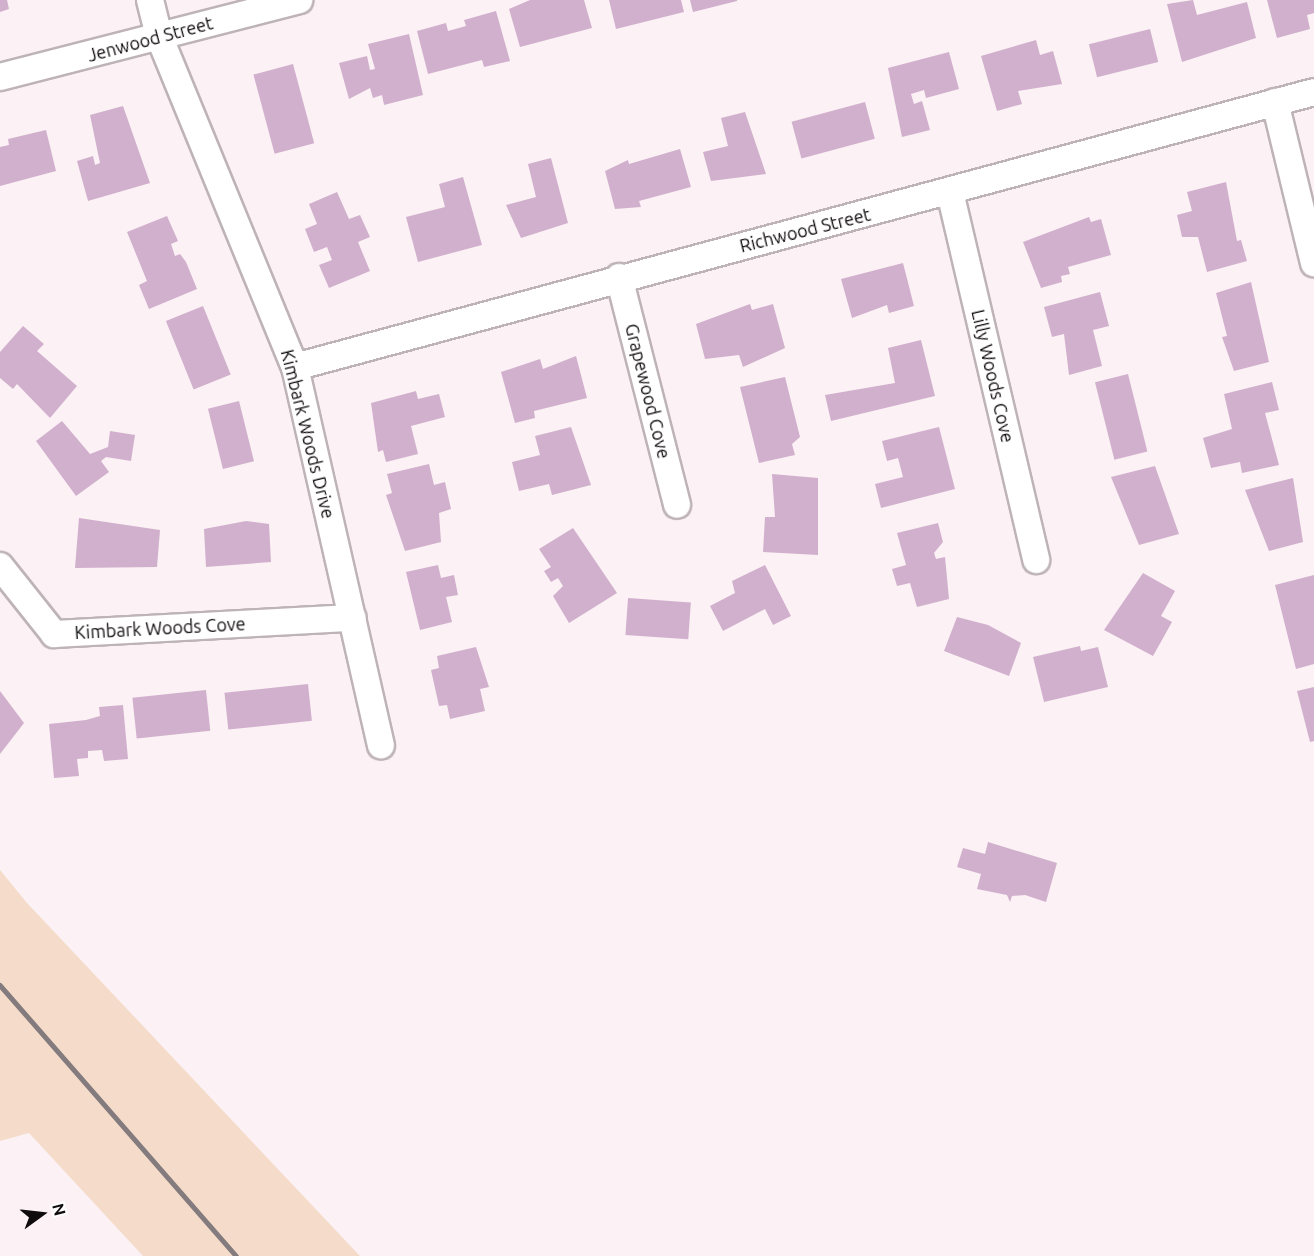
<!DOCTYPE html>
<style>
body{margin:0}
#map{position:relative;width:1314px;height:1256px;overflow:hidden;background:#fcf1f4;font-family:Ubuntu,sans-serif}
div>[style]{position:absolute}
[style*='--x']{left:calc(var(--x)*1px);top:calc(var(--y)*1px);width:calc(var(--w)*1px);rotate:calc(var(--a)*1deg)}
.green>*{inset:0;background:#f5dcca}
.building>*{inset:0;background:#d1b0cd;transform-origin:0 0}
.roads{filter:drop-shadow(2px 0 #beb3b6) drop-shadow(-2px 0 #beb3b6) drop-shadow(0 2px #beb3b6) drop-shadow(0 -2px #beb3b6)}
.minor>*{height:26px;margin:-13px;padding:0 13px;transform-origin:13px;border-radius:13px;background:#fff}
.rail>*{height:4.5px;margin:-2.25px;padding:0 2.25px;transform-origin:2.25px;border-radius:2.25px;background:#837b7d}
span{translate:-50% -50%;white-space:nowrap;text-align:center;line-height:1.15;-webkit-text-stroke:4.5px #fff;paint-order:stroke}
.street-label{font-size:18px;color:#100c0d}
.north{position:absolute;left:12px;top:1184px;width:60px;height:60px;-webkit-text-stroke:4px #fff;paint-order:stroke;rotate:75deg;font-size:16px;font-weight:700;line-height:24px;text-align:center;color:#100c0d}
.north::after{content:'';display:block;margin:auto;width:21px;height:27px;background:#100c0d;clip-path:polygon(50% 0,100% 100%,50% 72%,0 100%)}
</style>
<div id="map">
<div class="green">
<div style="clip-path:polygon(0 870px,27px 903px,360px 1256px,143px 1256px,29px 1133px,0 1141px)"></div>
</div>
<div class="building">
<div style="clip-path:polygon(0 0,7px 0,9px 9px,0 12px)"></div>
<div style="clip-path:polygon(530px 0,584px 0,592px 28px,520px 47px,509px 9px)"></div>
<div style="clip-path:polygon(609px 0,681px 0,684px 12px,616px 29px)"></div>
<div style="clip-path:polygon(690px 0,737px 0,737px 1px,693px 12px)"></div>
<div style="clip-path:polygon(1193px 0,1197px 15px,1247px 2px,1256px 38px,1182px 62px,1167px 4px)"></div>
<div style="clip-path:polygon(1267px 0,1314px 0,1314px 13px,1307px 15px,1310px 29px,1277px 38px)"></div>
<div style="clip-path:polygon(496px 11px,510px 61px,484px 67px,482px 60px,428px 74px,417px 31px,446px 23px,448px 31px,466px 26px,464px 20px)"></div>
<div style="left:1150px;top:29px;width:34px;height:63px;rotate:76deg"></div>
<div style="clip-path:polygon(409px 34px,423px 95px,384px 105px,382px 95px,373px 98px,370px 88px,349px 99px,339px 63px,367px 56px,370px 70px,375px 69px,368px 44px)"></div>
<div style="clip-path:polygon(1036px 40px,1040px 55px,1053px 51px,1062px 84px,1018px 91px,1022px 104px,997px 111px,981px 56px)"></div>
<div style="clip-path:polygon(949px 52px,959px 89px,926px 98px,924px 90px,911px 94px,914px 104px,922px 101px,930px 130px,902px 137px,888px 68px)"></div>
<div style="left:293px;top:64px;width:82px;height:41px;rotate:75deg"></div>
<div style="left:865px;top:102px;width:38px;height:76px;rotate:75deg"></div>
<div style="clip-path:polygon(123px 106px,150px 183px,88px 201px,77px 161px,93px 156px,95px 165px,100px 163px,90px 115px)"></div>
<div style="clip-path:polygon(745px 112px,766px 174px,711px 181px,703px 152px,728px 146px,721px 118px)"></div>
<div style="clip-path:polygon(46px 130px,56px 171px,0 186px,0 147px,9px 145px,8px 139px)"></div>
<div style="clip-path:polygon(680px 149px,691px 187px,639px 201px,641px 207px,615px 209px,605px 171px,628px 160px,629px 164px)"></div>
<div style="clip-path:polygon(551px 158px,568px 223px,521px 238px,506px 205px,536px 197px,528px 164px)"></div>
<div style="clip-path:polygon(463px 177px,482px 245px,418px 262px,406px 217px,445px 207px,439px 184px)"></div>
<div style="clip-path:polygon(1226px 182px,1237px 241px,1241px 240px,1247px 261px,1207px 272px,1198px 237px,1182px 237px,1177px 215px,1192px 211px,1187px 192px)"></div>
<div style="clip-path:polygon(337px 192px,349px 219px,360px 215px,370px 237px,358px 242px,370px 271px,329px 288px,319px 265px,332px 260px,327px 247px,314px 252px,305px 229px,317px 224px,309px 204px)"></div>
<div style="clip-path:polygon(167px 216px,178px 241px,171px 244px,175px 256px,180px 254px,186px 262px,197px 289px,149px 309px,139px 285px,147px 281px,127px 232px)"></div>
<div style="clip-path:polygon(1089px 217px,1091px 222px,1101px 219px,1111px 255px,1068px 267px,1070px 274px,1061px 276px,1062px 282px,1041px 288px,1023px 242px)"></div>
<div style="clip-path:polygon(903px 263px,914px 306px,889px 313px,887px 305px,852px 318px,841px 279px)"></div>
<div style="clip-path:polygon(1251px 282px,1269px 362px,1234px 371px,1222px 337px,1227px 336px,1216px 293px)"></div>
<div style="clip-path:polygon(1100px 292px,1109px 326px,1093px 330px,1102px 366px,1069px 375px,1064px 334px,1052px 337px,1044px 307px)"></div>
<div style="clip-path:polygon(750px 304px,752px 310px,773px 304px,785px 348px,743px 367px,739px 355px,705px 359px,696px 324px)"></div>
<div style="left:203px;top:306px;width:74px;height:40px;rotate:68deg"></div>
<div style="clip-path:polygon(23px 326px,44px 344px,37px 351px,77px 386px,50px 418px,17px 384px,13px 389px,0 378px,0 352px)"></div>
<div style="clip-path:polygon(921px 340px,935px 396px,831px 421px,825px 395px,895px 383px,888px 348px)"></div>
<div style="clip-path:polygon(576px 356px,587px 398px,534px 411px,535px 418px,515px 423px,501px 372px,540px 359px,543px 369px)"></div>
<div style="left:1128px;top:374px;width:80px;height:34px;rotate:76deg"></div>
<div style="clip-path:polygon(785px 377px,800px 437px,792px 444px,795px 455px,759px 463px,740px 387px)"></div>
<div style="clip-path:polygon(1272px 382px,1279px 410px,1265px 413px,1279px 465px,1242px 473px,1240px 462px,1211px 468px,1203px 438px,1232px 429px,1224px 394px)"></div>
<div style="clip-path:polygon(416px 391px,418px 399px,439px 394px,445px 417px,411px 426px,418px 454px,386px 462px,383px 450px,378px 452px,371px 403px)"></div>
<div style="left:239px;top:401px;width:62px;height:32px;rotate:76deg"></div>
<div style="clip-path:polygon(62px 421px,90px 454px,108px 447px,110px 431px,135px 435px,131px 461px,106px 457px,101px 461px,109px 472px,76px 496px,36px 441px)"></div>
<div style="clip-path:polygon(571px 427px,591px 485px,552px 495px,549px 484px,519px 491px,512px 462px,540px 455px,535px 436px)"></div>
<div style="clip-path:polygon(939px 427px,955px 489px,881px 508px,875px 484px,903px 477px,898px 458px,887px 461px,882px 441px)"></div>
<div style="clip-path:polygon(429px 464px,434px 485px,445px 482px,451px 509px,439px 513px,441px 542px,405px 551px,386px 495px,392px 493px,387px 474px)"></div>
<div style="clip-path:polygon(1155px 466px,1179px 534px,1139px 545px,1111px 477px)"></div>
<div style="clip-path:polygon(772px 474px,818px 478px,818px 555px,763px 552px,765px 517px,775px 517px)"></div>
<div style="clip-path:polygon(1293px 478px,1303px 542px,1269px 551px,1245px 490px)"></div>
<div style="clip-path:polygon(79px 518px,160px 530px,157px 567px,75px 568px)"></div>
<div style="clip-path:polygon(246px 521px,269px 524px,271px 562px,206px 567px,204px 529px)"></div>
<div style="clip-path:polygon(938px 523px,943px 542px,934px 553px,936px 559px,945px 557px,949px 599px,917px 607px,910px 583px,897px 586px,892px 569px,906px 565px,897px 533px)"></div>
<div style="clip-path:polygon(573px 528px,617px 593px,569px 623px,553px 596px,563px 586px,558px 578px,551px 582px,544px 571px,551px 567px,539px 549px)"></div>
<div style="clip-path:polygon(438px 565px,441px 578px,454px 575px,458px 595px,446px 597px,452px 622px,420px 630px,406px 572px)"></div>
<div style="clip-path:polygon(765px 565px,791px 616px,773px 625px,765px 609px,723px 631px,710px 606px,735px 593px,732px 581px)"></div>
<div style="clip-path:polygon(1143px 573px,1175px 591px,1161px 616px,1172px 622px,1153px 656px,1104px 630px)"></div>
<div style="clip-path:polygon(1314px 575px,1314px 664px,1296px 669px,1275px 585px)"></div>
<div style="left:628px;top:598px;width:63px;height:37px;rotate:4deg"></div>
<div style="clip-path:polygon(957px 617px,988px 625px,1021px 643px,1009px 676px,944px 651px)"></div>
<div style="clip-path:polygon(1080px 646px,1081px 651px,1098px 647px,1108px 687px,1044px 702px,1033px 657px)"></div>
<div style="clip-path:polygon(476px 647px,489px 687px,480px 689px,485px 711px,450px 719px,447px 705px,439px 706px,431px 670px,439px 668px,437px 656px)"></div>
<div style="left:308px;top:684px;width:37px;height:84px;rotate:84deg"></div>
<div style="clip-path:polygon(1314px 687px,1314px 741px,1310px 742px,1297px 691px)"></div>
<div style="left:206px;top:690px;width:41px;height:74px;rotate:84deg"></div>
<div style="clip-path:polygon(0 691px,24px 723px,0 754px)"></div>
<div style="clip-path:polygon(123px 705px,128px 759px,104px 761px,102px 750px,88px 751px,88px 758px,77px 759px,79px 776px,54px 778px,49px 724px,86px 720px,100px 716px,99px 707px)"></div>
<div style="clip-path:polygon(988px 842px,1057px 863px,1046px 902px,1025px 895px,1012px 896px,1010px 902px,1007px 895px,977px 889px,981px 874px,957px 867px,963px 848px,985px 854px)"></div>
</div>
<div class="roads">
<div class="minor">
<div style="--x:150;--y:0;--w:37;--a:76"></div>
<div style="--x:159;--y:36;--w:358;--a:67.7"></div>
<div style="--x:295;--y:367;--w:388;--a:77.2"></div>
<div style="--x:0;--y:77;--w:309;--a:-14.4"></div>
<div style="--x:1275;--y:102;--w:166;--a:76.4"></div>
<div style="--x:950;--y:192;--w:378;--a:76.8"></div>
<div style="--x:619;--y:277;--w:235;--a:75.7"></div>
<div style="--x:295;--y:367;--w:1055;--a:-15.1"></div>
<div style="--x:0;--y:566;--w:87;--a:51.5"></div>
<div style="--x:54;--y:634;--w:299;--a:-3.1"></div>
</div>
</div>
<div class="rail">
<div style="--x:0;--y:985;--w:359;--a:48.9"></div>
</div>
<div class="street-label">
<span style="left:150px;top:39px;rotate:-15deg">Jenwood Street</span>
<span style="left:805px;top:230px;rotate:-14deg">Richwood Street</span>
<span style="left:993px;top:376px;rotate:77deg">Lilly Woods Cove</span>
<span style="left:648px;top:391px;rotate:76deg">Grapewood Cove</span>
<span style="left:308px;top:434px;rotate:76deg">Kimbark Woods Drive</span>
<span style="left:160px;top:628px;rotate:-3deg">Kimbark Woods Cove</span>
</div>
<div class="north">N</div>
</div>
